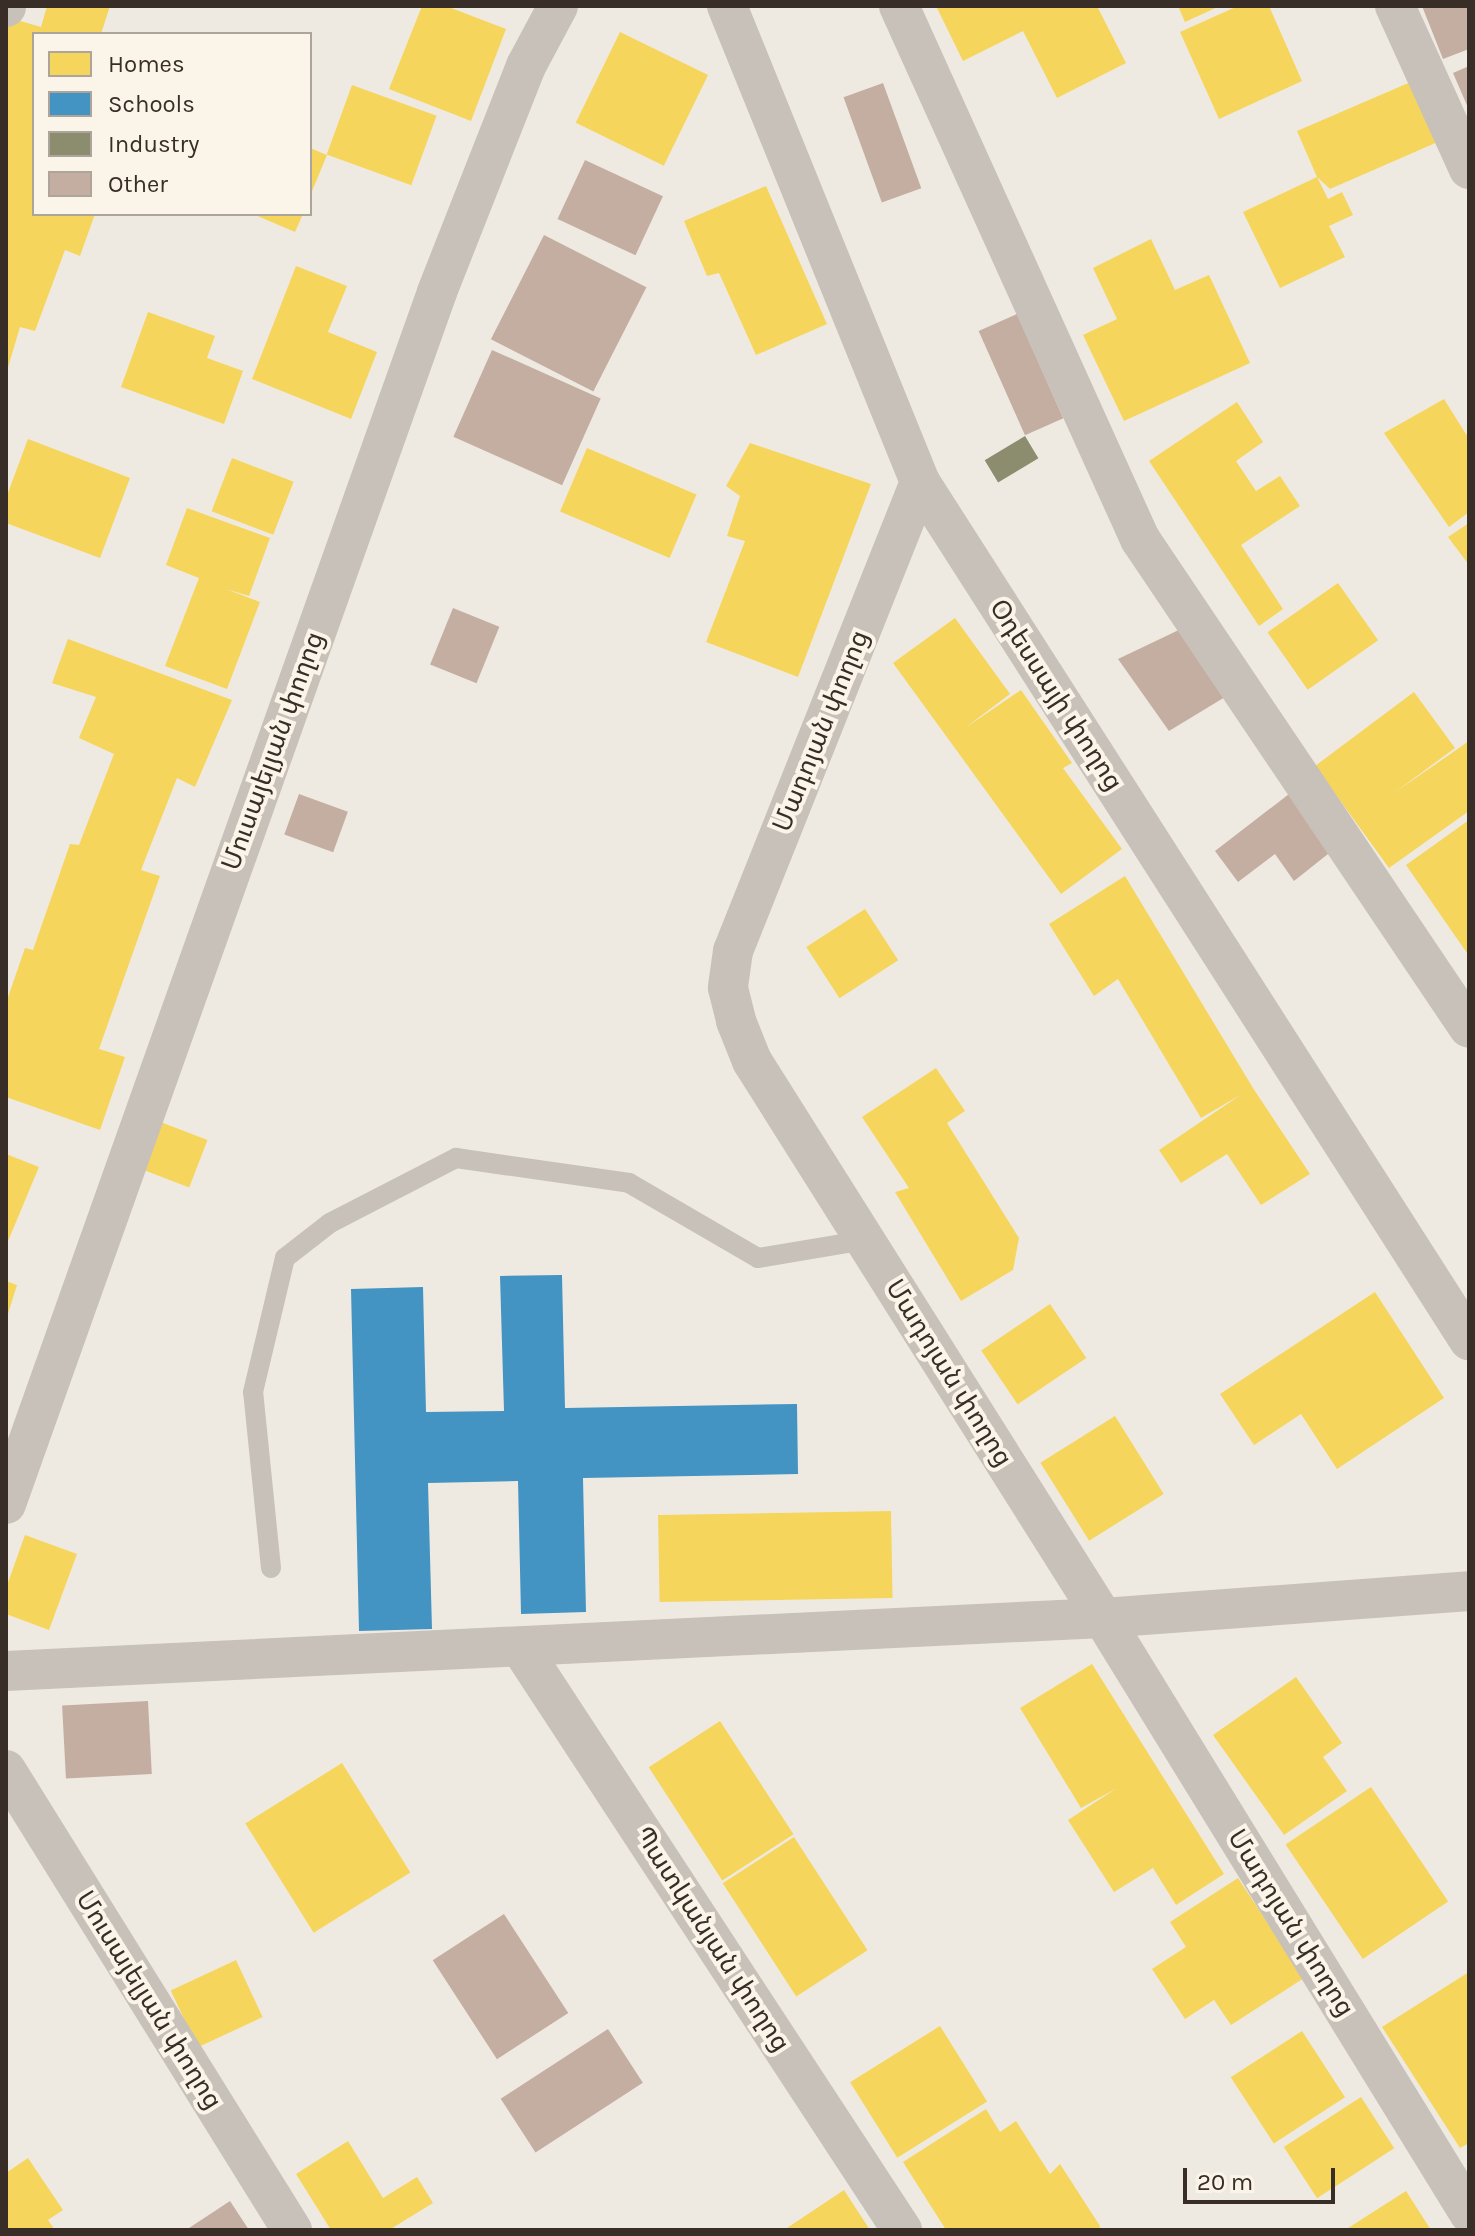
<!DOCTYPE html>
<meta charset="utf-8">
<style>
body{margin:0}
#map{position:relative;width:1475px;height:2236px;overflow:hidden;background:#efeae1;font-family:Karla,"Noto Sans Armenian",sans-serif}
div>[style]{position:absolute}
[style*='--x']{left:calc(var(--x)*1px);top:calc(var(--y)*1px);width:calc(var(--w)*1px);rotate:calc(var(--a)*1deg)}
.homes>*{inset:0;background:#f6d55c;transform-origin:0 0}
.schools>*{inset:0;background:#4393c3}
.industry>*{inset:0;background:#8c8c6e;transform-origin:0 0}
.building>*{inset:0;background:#c4aea1;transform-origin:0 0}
.lane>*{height:20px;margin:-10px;padding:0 10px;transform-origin:10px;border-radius:10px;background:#c8c1ba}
.street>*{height:40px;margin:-20px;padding:0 20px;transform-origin:20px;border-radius:20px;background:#c8c1ba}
span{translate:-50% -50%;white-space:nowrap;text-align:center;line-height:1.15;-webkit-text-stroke:8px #fbf4e8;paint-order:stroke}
.street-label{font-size:26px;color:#392e27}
.frame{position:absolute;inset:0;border:8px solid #392e27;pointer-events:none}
.legend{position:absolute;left:32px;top:32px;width:280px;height:184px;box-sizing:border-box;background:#fbf4e8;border:2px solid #ada59b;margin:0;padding:10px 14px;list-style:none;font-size:24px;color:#392e27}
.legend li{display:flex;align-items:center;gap:16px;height:40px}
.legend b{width:40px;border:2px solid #ada59b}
.scale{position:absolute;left:1183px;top:2168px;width:152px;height:36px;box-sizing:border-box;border:4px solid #392e27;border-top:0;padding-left:10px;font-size:24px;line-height:28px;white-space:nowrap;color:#392e27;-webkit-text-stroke:6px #fbf4e8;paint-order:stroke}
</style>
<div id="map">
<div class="homes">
<div style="clip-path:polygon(47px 6px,110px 6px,101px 34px,34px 34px,34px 214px,95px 214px,80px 256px,65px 250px,35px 331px,20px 327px,7px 371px,6px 29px,10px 18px,41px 27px)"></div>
<div style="clip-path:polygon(422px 6px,446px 6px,506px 29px,471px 121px,389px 89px)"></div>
<div style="clip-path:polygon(936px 6px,1097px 6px,1126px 63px,1057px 98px,1023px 31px,963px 61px)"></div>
<div style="clip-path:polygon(1178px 6px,1220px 6px,1185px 22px)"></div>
<div style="clip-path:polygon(1238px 6px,1269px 6px,1302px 81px,1219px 119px,1180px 32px)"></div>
<div style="left:620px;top:32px;width:98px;height:101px;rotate:26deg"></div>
<div style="clip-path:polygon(1413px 81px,1440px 141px,1330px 189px,1317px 177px,1297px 131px)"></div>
<div style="left:352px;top:85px;width:90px;height:74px;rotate:20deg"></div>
<div style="clip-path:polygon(310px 148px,327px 155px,310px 196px)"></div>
<div style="clip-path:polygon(1317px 177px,1328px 199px,1342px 192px,1353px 215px,1329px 226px,1345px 257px,1280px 288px,1243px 212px)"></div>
<div style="clip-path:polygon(766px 186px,827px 324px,756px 355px,719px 273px,707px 276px,684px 221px)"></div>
<div style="clip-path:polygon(253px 214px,303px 214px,295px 232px)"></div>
<div style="clip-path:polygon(1151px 239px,1175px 290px,1209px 275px,1250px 363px,1124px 421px,1083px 335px,1117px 319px,1093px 268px)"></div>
<div style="clip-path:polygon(296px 266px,347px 286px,328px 332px,377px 352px,351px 419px,252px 379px)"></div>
<div style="clip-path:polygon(148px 312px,215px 336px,207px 358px,243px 371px,224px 424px,121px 387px)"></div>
<div style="clip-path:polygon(1444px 399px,1469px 439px,1469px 512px,1449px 527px,1384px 433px)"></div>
<div style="clip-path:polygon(1237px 402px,1263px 442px,1236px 461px,1256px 491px,1280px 476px,1300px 506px,1241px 545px,1283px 609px,1259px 626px,1149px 461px)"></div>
<div style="clip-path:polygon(28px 439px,130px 478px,100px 558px,6px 523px,6px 498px)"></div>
<div style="clip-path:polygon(750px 443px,871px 484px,798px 677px,706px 642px,745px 541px,727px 536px,740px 496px,726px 486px)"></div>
<div style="left:587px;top:448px;width:119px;height:69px;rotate:23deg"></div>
<div style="left:232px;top:458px;width:66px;height:57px;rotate:21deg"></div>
<div style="clip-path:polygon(187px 508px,270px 538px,249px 596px,226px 589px,260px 602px,227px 689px,165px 666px,199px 578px,166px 565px)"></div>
<div style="clip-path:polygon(1469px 523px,1469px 565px,1448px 537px)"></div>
<div style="left:1338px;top:583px;width:70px;height:86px;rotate:55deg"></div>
<div style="clip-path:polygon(955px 618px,1010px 694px,965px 728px,1021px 690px,1072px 763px,1063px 768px,1122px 849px,1061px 894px,893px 663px)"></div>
<div style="clip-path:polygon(68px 639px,232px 700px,195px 787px,177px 778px,141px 870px,160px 876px,99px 1049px,125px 1057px,100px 1130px,6px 1097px,6px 1003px,25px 948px,33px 950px,70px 844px,79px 845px,114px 754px,79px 738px,96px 697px,52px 683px)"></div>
<div style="clip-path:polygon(1414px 692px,1455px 748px,1394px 793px,1469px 741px,1469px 811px,1389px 868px,1315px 766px)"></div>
<div style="clip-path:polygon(1469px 820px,1469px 956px,1406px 865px)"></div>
<div style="clip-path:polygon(1125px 876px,1253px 1088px,1310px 1174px,1261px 1205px,1227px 1154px,1181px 1183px,1159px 1150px,1242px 1094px,1201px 1118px,1118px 979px,1094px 996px,1049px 924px)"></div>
<div style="left:865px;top:909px;width:61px;height:70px;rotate:57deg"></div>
<div style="clip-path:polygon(936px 1068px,965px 1111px,947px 1123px,1019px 1238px,1013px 1270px,961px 1301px,895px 1192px,909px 1188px,862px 1117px)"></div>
<div style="left:158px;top:1121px;width:53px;height:51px;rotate:21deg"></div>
<div style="clip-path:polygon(6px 1154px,39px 1167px,6px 1246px)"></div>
<div style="clip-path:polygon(6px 1281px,17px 1285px,7px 1317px,6px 1317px)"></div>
<div style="clip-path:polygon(1375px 1292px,1444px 1398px,1337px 1469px,1301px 1414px,1254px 1445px,1220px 1394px)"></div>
<div style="left:1050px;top:1304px;width:65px;height:83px;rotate:56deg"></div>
<div style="left:1115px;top:1416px;width:92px;height:88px;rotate:58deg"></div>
<div style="left:891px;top:1511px;width:87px;height:233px;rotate:89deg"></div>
<div style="clip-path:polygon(25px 1535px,77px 1554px,49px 1630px,6px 1614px,6px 1588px)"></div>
<div style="clip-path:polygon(1092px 1664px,1224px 1874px,1176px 1905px,1153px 1868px,1114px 1892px,1068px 1820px,1117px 1788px,1081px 1808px,1020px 1708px)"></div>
<div style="clip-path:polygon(1296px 1677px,1342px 1743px,1323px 1757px,1347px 1791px,1284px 1835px,1213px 1735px)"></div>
<div style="left:720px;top:1721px;width:135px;height:85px;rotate:57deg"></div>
<div style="left:342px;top:1763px;width:129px;height:114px;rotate:58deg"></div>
<div style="left:1371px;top:1787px;width:138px;height:103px;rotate:56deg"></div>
<div style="left:794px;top:1837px;width:135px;height:85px;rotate:57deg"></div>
<div style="clip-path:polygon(1238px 1878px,1304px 1978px,1231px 2025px,1214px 2000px,1185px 2019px,1152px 1969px,1186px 1947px,1170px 1922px)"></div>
<div style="left:236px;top:1960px;width:63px;height:72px;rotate:65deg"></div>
<div style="clip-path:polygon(1469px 1972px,1469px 2143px,1460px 2148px,1382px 2027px)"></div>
<div style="left:940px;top:2026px;width:89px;height:106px;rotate:58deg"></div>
<div style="left:1302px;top:2031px;width:79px;height:85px;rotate:57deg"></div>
<div style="left:1361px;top:2097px;width:61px;height:92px;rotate:57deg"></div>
<div style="clip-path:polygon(986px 2109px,1000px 2132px,1016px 2121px,1050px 2174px,1060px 2164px,1100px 2226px,1099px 2230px,946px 2230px,903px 2162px)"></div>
<div style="clip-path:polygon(348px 2141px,383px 2198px,417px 2177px,433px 2203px,389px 2230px,331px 2230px,296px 2174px)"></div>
<div style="clip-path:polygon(28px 2158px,63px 2210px,48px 2220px,55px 2230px,6px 2230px,6px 2173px)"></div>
<div style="clip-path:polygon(844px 2190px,870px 2230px,784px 2230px)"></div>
<div style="clip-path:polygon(1406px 2191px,1431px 2230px,1345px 2230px)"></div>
</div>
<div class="schools">
<div style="clip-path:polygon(562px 1275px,565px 1408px,797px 1404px,798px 1474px,583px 1478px,586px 1612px,521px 1614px,518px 1481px,428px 1483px,432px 1629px,359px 1631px,351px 1289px,423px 1287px,426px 1412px,504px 1411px,500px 1276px)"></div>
</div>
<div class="industry">
<div style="left:1025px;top:436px;width:26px;height:47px;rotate:59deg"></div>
</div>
<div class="building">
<div style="clip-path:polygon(1422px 6px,1469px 6px,1469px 49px,1443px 59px)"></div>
<div style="clip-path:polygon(1469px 66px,1469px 110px,1453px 73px)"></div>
<div style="left:883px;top:83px;width:112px;height:42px;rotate:70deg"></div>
<div style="left:585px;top:160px;width:86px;height:65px;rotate:25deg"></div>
<div style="left:544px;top:235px;width:115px;height:117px;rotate:27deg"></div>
<div style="left:1017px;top:314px;width:114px;height:42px;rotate:66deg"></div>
<div style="left:492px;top:350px;width:119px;height:95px;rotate:24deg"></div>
<div style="left:453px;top:608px;width:50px;height:61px;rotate:22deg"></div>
<div style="clip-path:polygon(1183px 628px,1230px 694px,1169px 731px,1118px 659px)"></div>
<div style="left:299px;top:794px;width:52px;height:43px;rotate:20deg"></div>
<div style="clip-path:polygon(1289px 794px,1333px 850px,1294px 881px,1275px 854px,1238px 882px,1215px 851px)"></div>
<div style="left:148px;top:1701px;width:73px;height:86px;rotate:87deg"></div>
<div style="left:504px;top:1914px;width:118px;height:85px;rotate:57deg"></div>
<div style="left:608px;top:2029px;width:64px;height:128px;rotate:57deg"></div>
<div style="clip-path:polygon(230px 2201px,249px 2230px,186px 2230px)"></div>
</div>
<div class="lane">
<div style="--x:271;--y:1568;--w:177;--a:-95.8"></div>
<div style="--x:253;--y:1392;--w:138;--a:-76.6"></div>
<div style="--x:285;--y:1258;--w:57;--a:-37.9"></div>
<div style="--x:330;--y:1223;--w:142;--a:-27.3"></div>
<div style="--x:456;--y:1158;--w:175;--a:8.2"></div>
<div style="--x:629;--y:1183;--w:149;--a:30.2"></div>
<div style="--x:758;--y:1258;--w:109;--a:-9.5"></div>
</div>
<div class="street">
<div style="--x:727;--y:6;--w:514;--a:67.93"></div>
<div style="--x:920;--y:482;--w:1019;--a:57.39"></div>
<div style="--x:899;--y:6;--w:585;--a:65.67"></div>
<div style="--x:1140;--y:539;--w:589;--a:56.07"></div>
<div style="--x:1395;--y:6;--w:179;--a:65.6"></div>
<div style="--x:6;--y:7;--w:1;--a:-90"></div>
<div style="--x:920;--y:482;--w:505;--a:111.74"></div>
<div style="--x:733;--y:951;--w:37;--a:98"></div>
<div style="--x:728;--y:988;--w:34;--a:76"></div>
<div style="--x:736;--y:1021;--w:43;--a:68.2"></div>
<div style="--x:752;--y:1061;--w:658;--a:57.78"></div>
<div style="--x:1103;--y:1618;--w:699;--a:58.4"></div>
<div style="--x:6;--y:1504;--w:1286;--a:-70.42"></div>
<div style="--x:437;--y:292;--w:243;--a:-68.5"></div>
<div style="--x:526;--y:66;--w:68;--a:-61.9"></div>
<div style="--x:521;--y:1648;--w:696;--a:56.79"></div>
<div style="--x:6;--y:1671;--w:1098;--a:-2.77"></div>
<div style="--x:1103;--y:1618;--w:367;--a:-4.2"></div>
<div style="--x:6;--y:1770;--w:542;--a:58.13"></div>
</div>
<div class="street-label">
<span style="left:1056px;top:695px;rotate:57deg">Օդեսսայի փողոց</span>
<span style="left:821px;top:731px;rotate:-68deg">Մադոյան փողոց</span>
<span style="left:273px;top:751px;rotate:-70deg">Մուսայելյան փողոց</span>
<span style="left:949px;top:1373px;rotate:58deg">Մադոյան փողոց</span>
<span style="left:1291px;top:1923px;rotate:58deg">Մադոյան փողոց</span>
<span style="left:712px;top:1939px;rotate:57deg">Պատկանյան փողոց</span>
<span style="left:149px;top:2000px;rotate:58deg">Մուսայելյան փողոց</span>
</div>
<div class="frame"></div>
<ul class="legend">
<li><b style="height:22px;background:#f6d55c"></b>Homes</li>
<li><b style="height:22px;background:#4393c3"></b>Schools</li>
<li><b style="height:22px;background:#8c8c6e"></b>Industry</li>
<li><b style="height:22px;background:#c4aea1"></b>Other</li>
</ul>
<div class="scale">20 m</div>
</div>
